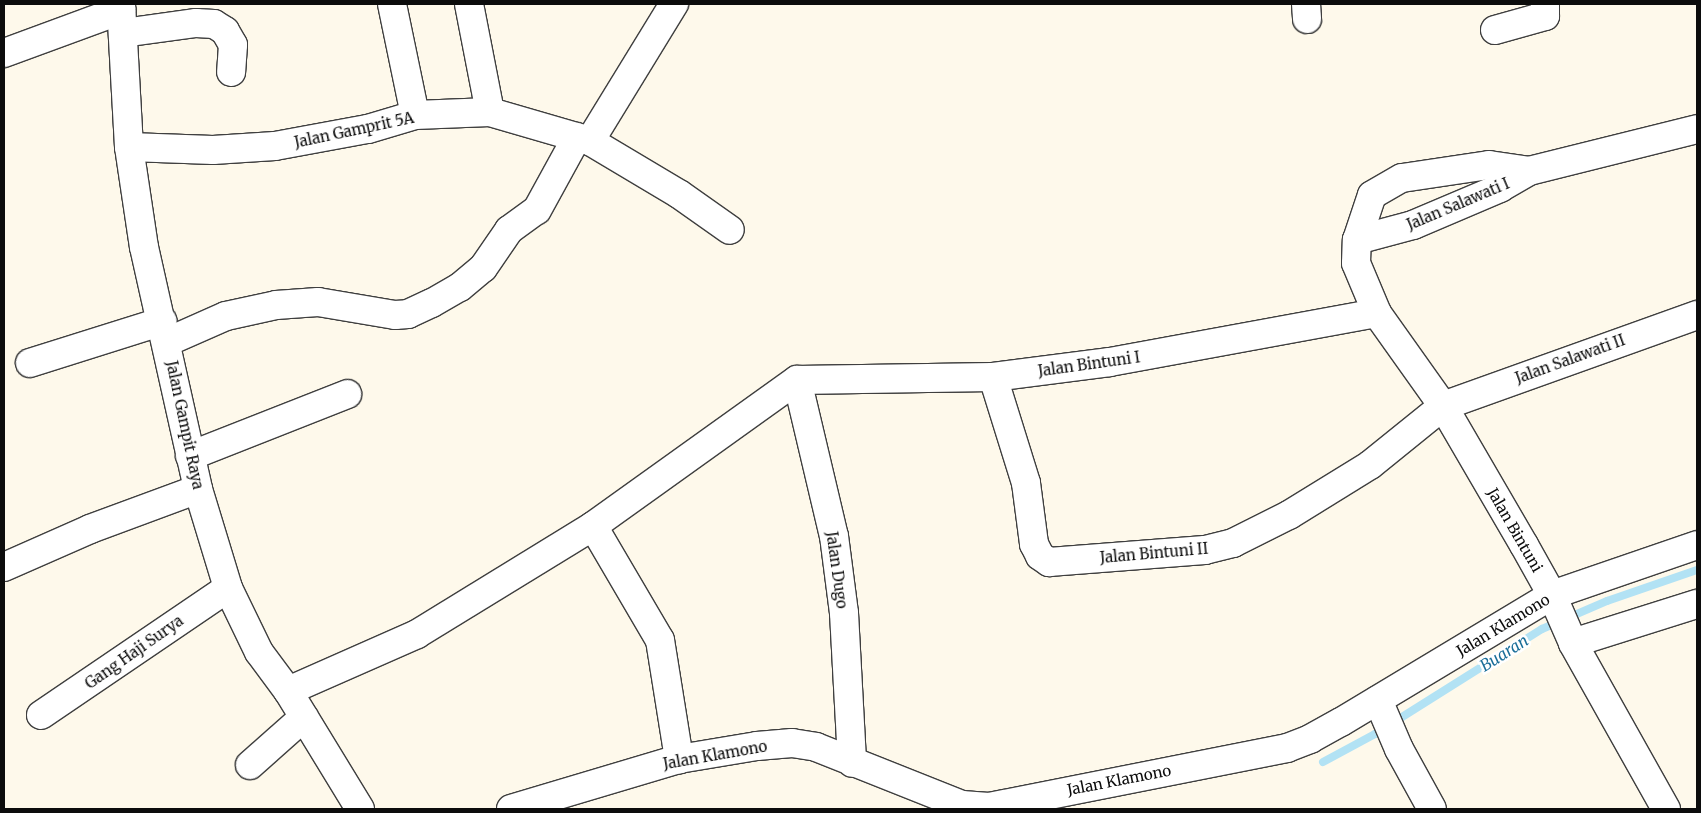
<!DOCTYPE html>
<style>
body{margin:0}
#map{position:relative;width:1701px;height:813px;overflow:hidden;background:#fef9eb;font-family:Merriweather,serif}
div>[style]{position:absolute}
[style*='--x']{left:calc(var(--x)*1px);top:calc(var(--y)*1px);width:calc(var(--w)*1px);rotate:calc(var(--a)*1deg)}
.stream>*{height:8px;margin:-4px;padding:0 4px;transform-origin:4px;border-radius:4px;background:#b2e2f4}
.roads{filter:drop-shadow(1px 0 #3f3f3f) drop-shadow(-1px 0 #3f3f3f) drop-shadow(0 1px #3f3f3f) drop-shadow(0 -1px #3f3f3f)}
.minor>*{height:28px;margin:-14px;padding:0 14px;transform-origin:14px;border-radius:14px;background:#fff}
span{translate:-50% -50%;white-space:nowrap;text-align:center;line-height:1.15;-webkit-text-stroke:5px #fff;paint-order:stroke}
.street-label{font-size:15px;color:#0c0c0c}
.water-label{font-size:16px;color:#1a6e99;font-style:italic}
.frame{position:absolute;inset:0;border:5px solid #0c0c0c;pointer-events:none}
</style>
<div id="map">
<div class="stream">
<div style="--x:1323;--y:762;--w:59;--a:-28.3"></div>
<div style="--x:1375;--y:734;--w:197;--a:-32.2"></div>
<div style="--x:1542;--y:629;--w:71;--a:-23.3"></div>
<div style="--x:1607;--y:601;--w:95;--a:-19"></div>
</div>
<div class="roads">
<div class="minor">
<div style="--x:121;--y:4;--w:143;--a:86.8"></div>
<div style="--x:129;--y:147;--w:101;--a:81.5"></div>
<div style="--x:144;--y:247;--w:248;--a:77.4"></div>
<div style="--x:198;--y:489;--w:103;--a:73.1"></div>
<div style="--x:228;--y:588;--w:71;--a:64.2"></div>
<div style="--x:259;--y:652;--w:49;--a:53.4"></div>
<div style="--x:288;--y:691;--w:138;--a:58.6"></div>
<div style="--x:392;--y:4;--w:113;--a:78.3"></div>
<div style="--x:469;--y:4;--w:110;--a:79"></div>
<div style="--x:1306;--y:4;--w:15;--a:86"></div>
<div style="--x:1495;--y:30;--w:52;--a:-15.6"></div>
<div style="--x:1545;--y:16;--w:12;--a:-90"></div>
<div style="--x:123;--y:33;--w:74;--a:-7.8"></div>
<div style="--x:196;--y:23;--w:18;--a:3"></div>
<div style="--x:214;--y:24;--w:13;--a:32"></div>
<div style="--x:225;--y:31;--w:16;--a:60"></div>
<div style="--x:233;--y:45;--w:27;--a:94"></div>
<div style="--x:4;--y:53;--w:125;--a:-20.2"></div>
<div style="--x:590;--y:141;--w:161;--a:-58.5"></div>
<div style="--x:129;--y:147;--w:84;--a:2"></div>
<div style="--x:213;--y:150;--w:62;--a:-3.7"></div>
<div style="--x:275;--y:146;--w:95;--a:-10.4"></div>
<div style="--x:368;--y:129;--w:49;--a:-16.6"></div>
<div style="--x:415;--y:115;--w:75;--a:-2.3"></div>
<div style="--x:490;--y:112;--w:104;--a:16.2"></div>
<div style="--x:590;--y:141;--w:104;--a:30.8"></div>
<div style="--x:679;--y:194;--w:62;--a:35.2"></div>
<div style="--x:1357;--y:240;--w:58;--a:-15"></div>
<div style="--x:1413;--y:225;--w:95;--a:-23"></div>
<div style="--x:1500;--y:188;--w:34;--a:-30"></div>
<div style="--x:167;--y:342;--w:64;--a:-23.8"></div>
<div style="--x:226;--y:316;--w:51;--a:-12.4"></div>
<div style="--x:276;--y:305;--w:42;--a:-4.1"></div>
<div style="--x:318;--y:302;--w:78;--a:9.6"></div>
<div style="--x:395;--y:315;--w:13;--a:-4"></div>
<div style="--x:408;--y:314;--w:26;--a:-25"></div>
<div style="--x:432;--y:303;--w:32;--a:-30"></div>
<div style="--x:460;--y:287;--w:30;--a:-40"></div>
<div style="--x:483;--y:268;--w:46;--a:-55.6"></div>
<div style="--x:509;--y:230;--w:34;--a:-36"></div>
<div style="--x:537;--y:210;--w:83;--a:-61.3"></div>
<div style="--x:30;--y:363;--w:139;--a:-17.5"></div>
<div style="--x:993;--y:377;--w:111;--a:72.7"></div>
<div style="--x:1026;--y:483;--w:62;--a:82.5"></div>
<div style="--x:1034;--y:544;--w:13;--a:63"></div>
<div style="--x:1040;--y:556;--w:11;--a:34"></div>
<div style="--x:1049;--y:562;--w:156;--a:-4.4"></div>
<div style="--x:1205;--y:550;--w:29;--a:-14"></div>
<div style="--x:1233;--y:543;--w:63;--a:-26.6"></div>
<div style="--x:1289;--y:515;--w:95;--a:-31.7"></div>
<div style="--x:1370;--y:465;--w:94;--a:-38.9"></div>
<div style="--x:1443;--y:406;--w:270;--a:-19.7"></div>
<div style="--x:797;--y:380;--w:196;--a:-0.9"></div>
<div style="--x:993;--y:377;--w:118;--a:-7.3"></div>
<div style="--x:1110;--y:362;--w:271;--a:-10.4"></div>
<div style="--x:797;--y:380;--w:160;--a:76.7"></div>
<div style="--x:834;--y:536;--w:78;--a:82.6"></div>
<div style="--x:844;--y:613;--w:150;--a:86.9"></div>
<div style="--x:190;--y:456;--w:169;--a:-21.5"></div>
<div style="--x:593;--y:526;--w:132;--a:59.6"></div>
<div style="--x:660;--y:640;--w:121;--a:80.9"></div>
<div style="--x:4;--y:567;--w:94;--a:-23.8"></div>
<div style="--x:90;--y:529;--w:115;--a:-20.3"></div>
<div style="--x:1573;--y:643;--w:130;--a:-17.5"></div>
<div style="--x:288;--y:691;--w:141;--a:-23.8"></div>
<div style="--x:417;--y:634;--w:206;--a:-31.5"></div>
<div style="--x:593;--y:526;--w:251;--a:-35.6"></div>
<div style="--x:1378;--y:700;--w:53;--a:66.8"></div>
<div style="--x:1399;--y:749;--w:68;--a:61.2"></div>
<div style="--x:41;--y:715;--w:226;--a:-34.2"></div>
<div style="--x:250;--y:765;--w:72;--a:-41.6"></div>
<div style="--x:511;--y:809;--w:175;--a:-16.6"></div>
<div style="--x:679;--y:759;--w:79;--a:-9.5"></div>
<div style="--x:757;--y:746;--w:35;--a:-5"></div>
<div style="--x:792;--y:743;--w:24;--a:9"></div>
<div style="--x:816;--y:747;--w:157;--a:21.7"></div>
<div style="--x:962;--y:805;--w:27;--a:4"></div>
<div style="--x:989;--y:807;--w:304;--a:-11.2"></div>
<div style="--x:1287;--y:748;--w:25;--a:-21"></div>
<div style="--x:1310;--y:739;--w:35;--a:-29"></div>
<div style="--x:1341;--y:722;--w:246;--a:-31"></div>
<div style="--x:1552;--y:595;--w:153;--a:-19"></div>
<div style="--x:1666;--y:809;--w:190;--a:-119.3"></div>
<div style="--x:1573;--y:643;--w:52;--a:-113.6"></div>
<div style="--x:1552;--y:595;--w:57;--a:-119.2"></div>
<div style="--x:1524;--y:545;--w:161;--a:-120.2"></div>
<div style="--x:1443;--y:406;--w:114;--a:-125.4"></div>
<div style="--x:1377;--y:313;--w:54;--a:-112.8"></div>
<div style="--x:1356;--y:263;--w:23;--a:-88"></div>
<div style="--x:1357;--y:240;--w:47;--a:-71.6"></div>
<div style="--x:1372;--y:195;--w:34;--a:-30"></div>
<div style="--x:1402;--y:178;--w:88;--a:-8.5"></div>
<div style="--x:1489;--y:165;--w:40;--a:8.5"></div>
<div style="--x:1529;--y:171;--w:173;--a:-14"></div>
</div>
</div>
<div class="street-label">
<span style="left:354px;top:130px;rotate:-12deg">Jalan Gamprit 5A</span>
<span style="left:1458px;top:204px;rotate:-23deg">Jalan Salawati I</span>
<span style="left:1570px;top:359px;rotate:-20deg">Jalan Salawati II</span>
<span style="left:1089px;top:364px;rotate:-8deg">Jalan Bintuni I</span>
<span style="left:185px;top:425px;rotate:78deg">Jalan Gampit Raya</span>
<span style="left:1515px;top:530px;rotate:60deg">Jalan Bintuni</span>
<span style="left:1154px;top:553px;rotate:-5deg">Jalan Bintuni II</span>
<span style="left:837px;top:570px;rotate:82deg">Jalan Dugo</span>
<span style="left:1503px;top:625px;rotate:-31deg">Jalan Klamono</span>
<span style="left:134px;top:652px;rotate:-35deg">Gang Haji Surya</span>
<span style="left:715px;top:755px;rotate:-10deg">Jalan Klamono</span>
<span style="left:1119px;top:780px;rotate:-11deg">Jalan Klamono</span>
</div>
<div class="water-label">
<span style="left:1504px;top:653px;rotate:-32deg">Buaran</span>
</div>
<div class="frame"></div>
</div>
